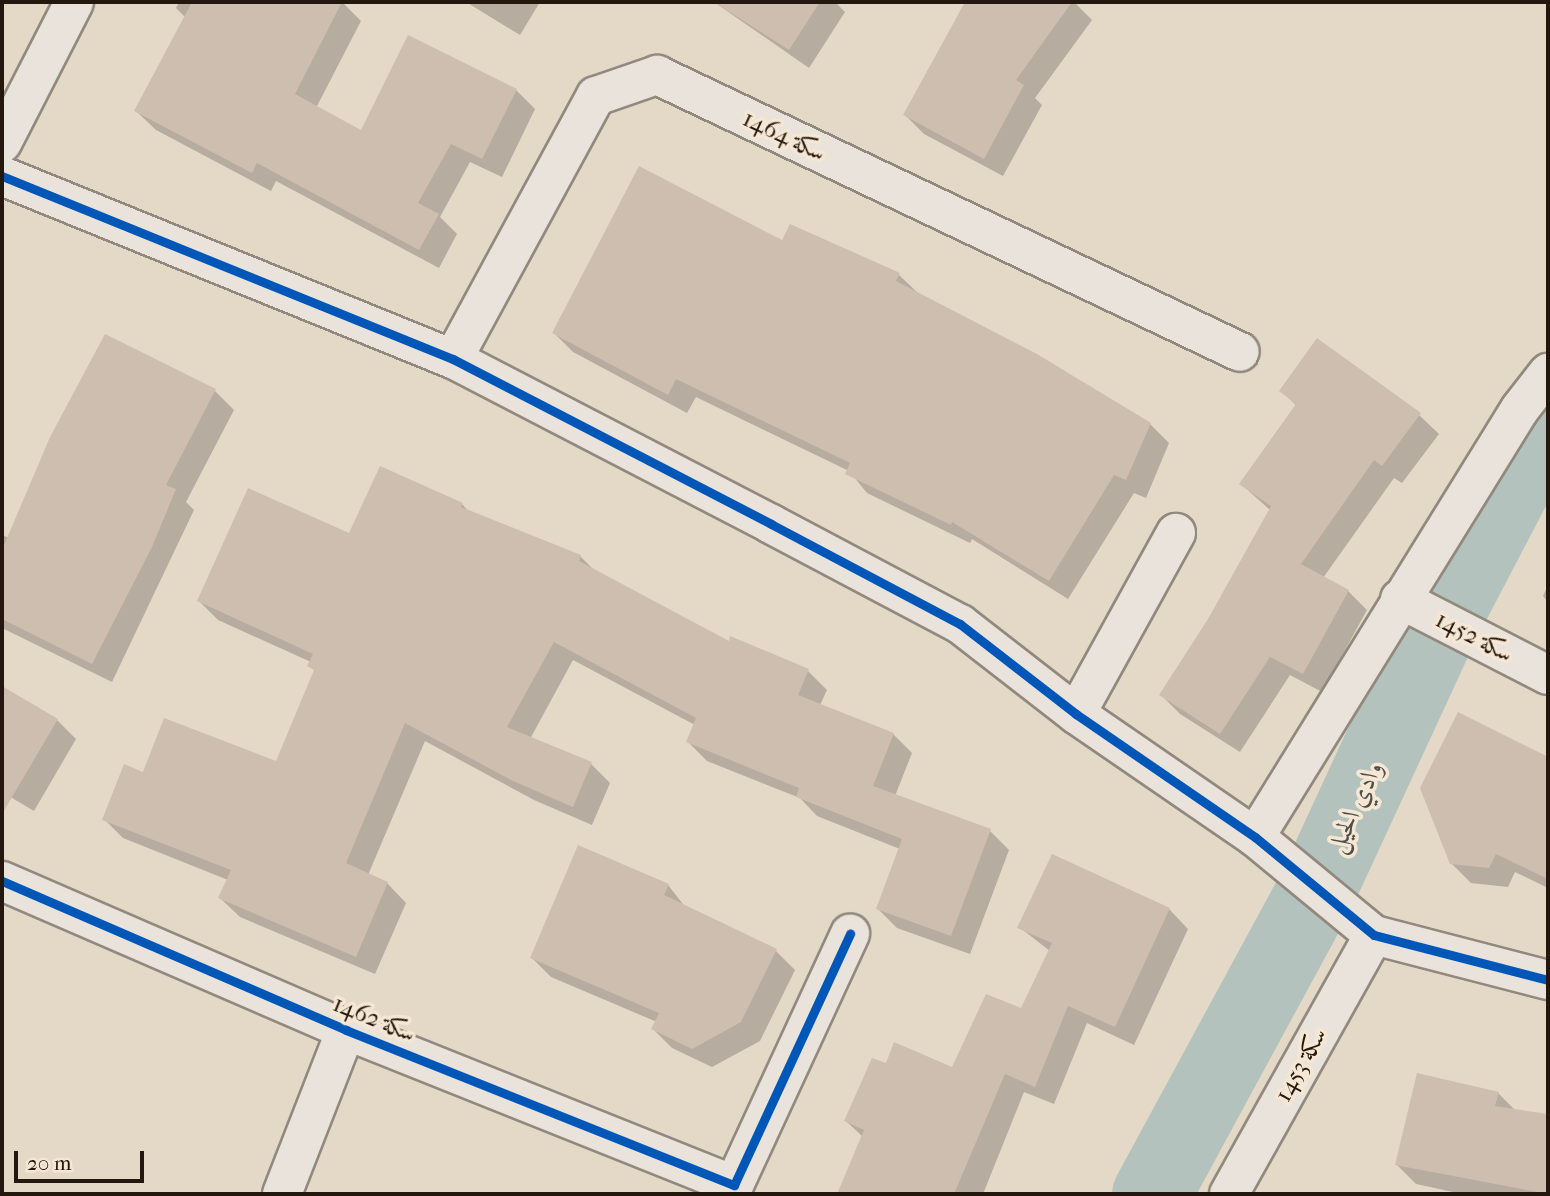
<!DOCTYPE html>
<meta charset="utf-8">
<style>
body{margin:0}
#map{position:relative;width:1550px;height:1196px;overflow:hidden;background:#e4d8c7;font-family:"IM FELL French Canon",Amiri,serif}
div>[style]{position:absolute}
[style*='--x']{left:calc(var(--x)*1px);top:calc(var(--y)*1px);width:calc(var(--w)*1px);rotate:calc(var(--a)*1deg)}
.shadow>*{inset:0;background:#0003}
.river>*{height:79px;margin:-39.5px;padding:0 39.5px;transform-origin:39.5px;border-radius:39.5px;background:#b4c2be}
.building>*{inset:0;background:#cebeaf}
.roads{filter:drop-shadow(2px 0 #91897e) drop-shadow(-2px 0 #91897e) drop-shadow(0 2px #91897e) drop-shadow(0 -2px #91897e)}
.minor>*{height:38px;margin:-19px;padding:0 19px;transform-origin:19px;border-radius:19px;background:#e9e3db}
.tertiary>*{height:38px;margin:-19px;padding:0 19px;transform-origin:19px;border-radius:19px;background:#e9e3db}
.cycleway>*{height:9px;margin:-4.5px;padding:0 4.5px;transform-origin:4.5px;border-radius:4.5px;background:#0057b8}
span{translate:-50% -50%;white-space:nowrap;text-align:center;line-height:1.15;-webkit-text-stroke:7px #f5e7d3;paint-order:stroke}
.street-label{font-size:24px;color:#24170d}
.water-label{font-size:26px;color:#4f4f4a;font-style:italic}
.frame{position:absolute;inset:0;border:4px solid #24170d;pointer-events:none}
.scale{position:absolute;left:14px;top:1151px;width:130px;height:32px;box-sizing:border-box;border:4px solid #24170d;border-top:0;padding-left:9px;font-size:21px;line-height:24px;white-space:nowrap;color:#24170d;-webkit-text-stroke:5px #f5e7d3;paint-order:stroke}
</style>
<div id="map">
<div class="shadow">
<div style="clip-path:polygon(179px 2px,342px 2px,361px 21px,316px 108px,362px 132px,516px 90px,535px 109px,502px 177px,470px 162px,440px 217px,457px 234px,439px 268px,276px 181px,271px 191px,156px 130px,136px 111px,186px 18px,176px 8px)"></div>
<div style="clip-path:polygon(466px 2px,540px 2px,520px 35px)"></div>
<div style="clip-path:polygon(714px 2px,835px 2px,845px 12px,809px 68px)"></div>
<div style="clip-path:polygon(967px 2px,1074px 2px,1092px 20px,1035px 98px,1042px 105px,1003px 176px,924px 134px,905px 115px)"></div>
<div style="clip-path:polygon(783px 243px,899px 275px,919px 294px,1150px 424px,1169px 443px,1146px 498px,1134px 493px,1068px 599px,972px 539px,970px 543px,867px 493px,849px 471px,696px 397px,687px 413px,573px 352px,554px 333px)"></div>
<div style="clip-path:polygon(215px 391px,234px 410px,186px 502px,194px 510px,112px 682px,2px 628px,2px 535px,9px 538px)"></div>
<div style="clip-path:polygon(1281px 391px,1419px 415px,1439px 434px,1402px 483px,1394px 478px,1323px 578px,1348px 591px,1367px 610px,1322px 692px,1290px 675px,1240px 752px,1180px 714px,1161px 695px,1210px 620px,1270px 510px,1241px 484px,1297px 406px)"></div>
<div style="clip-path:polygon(462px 504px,470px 513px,580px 556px,595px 571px,729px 643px,808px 671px,827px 690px,820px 705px,893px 734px,912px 753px,895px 796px,990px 831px,1009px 850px,970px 954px,897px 928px,878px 909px,900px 849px,817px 816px,800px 798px,707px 761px,688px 742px,695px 725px,573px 660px,530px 739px,591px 764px,610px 783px,592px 825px,534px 800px,425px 741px,368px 875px,387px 883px,406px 903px,375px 974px,240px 917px,220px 898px,228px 880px,123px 838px,104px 819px,144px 774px,277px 763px,315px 672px,311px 662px,218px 620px,199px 601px,350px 536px)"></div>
<div style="clip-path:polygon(1548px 585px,1548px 602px,1543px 596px)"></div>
<div style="clip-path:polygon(2px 688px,57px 720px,76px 739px,34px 811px,2px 792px)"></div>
<div style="clip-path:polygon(1459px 715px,1548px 757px,1548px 888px,1515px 872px,1508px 887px,1471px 883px,1451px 863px)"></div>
<div style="clip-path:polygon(668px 885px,686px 908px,776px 951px,795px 970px,760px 1041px,712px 1067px,672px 1048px,653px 1029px,657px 1022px,551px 977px,532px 958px)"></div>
<div style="clip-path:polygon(1169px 909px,1188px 929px,1134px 1045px,1087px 1023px,1054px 1104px,1024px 1092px,983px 1194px,839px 1194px,863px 1137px,846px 1121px,887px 1066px,953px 1069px,1022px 1010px,1050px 951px,1019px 927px)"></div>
<div style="clip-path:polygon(1498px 1093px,1516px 1111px,1548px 1116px,1548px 1194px,1462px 1194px,1416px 1184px,1397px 1165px)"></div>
</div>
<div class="river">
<div style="--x:1151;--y:1194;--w:348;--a:-61.5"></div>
<div style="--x:1317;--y:888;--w:295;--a:-65.2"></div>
<div style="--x:1441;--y:620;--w:231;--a:-62.4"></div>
</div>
<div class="building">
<div style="clip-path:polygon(192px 2px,342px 2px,295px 94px,361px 130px,408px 35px,517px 89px,482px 159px,451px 144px,418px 203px,439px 214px,419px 250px,257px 163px,252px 173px,134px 111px)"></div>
<div style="clip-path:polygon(714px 2px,820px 2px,789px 50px)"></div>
<div style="clip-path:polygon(965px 2px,1072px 2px,1016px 80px,1024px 85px,984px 159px,903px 115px)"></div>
<div style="clip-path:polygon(639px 166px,782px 240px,790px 224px,900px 273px,896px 281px,1037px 354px,1151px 423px,1126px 480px,1114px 475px,1049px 581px,952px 522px,951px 525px,845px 474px,850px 463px,676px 379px,668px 395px,552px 333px)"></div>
<div style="clip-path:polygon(105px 334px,216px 389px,166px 485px,176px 489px,152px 547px,92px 664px,2px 619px,2px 550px,50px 437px)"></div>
<div style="clip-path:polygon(1317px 338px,1421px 413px,1382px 466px,1374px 460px,1301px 564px,1349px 590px,1303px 674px,1270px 657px,1220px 734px,1159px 695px,1208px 619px,1271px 506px,1239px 484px,1296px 404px,1279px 391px)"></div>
<div style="clip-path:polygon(380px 466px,463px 503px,461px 507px,581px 555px,579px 561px,729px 641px,730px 636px,809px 669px,798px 695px,894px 733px,873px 786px,991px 829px,951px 936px,876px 909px,902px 839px,796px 797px,799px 788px,686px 742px,696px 718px,554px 642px,507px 727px,592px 762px,573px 807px,513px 781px,405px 723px,346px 863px,388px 882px,356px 957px,218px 898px,231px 870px,102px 820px,124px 764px,143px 772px,164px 718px,276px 761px,314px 670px,307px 666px,313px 654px,197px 601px,248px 488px,349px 533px)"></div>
<div style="clip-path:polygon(2px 686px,58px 719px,2px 814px)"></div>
<div style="clip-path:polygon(1458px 712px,1548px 757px,1548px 879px,1496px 854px,1489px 868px,1450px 864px,1420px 788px)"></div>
<div style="clip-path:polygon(578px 845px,669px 884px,664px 895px,777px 949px,741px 1022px,692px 1049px,651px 1029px,659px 1013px,530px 958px)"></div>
<div style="clip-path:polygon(1052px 854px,1170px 908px,1115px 1027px,1068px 1006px,1035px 1087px,1005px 1074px,954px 1194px,837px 1194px,864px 1130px,844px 1121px,872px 1058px,886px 1063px,894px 1042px,952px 1067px,986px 994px,1021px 1008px,1052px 943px,1017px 928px)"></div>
<div style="clip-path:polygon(1417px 1073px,1499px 1092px,1495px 1106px,1548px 1114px,1548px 1194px,1395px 1165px)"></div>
</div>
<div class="roads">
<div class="minor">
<div style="--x:2;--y:143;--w:158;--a:-62.9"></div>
<div style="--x:2;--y:176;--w:487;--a:22.1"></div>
<div style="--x:453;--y:359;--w:358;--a:27.4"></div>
<div style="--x:771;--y:524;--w:214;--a:27.9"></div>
<div style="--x:960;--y:624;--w:147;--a:37.8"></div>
<div style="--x:1076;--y:714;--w:217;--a:34.5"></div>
<div style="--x:1255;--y:837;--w:154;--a:39.5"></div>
<div style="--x:1374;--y:935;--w:180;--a:14.5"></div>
<div style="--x:453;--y:359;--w:299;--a:-61.5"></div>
<div style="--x:596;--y:96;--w:65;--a:-19"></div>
<div style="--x:657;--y:75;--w:645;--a:25.41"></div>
<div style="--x:1400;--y:599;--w:166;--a:27.2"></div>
<div style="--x:1076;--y:714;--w:207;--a:-61.1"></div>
<div style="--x:1255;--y:837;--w:503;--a:-58.24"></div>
<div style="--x:1520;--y:409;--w:46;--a:-52.1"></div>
<div style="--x:2;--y:881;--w:375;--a:23.4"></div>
<div style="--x:346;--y:1030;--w:418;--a:21.8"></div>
<div style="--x:734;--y:1185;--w:277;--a:-65.2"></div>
<div style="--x:282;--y:1194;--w:176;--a:-68.7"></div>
</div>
<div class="tertiary">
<div style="--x:1229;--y:1194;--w:297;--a:-60.8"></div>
</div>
</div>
<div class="cycleway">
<div style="--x:2;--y:176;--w:487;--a:22.1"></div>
<div style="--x:453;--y:359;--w:358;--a:27.4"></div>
<div style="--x:771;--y:524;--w:214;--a:27.9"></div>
<div style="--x:960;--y:624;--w:147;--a:37.8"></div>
<div style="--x:1076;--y:714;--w:217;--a:34.5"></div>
<div style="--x:1255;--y:837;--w:154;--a:39.5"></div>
<div style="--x:1374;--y:935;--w:180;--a:14.5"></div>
<div style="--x:2;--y:881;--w:375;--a:23.4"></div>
<div style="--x:346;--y:1030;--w:418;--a:21.8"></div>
<div style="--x:734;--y:1185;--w:277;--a:-65.2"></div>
</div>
<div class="street-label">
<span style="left:784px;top:136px;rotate:25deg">سكة 1464</span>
<span style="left:1474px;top:637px;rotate:27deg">سكة 1452</span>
<span style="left:374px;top:1019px;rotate:22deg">سكة 1462</span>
<span style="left:1301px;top:1065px;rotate:-61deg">سكة 1453</span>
</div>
<div class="water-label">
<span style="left:1355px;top:807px;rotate:-65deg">وادي الحيل</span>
</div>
<div class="frame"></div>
<div class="scale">20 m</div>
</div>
